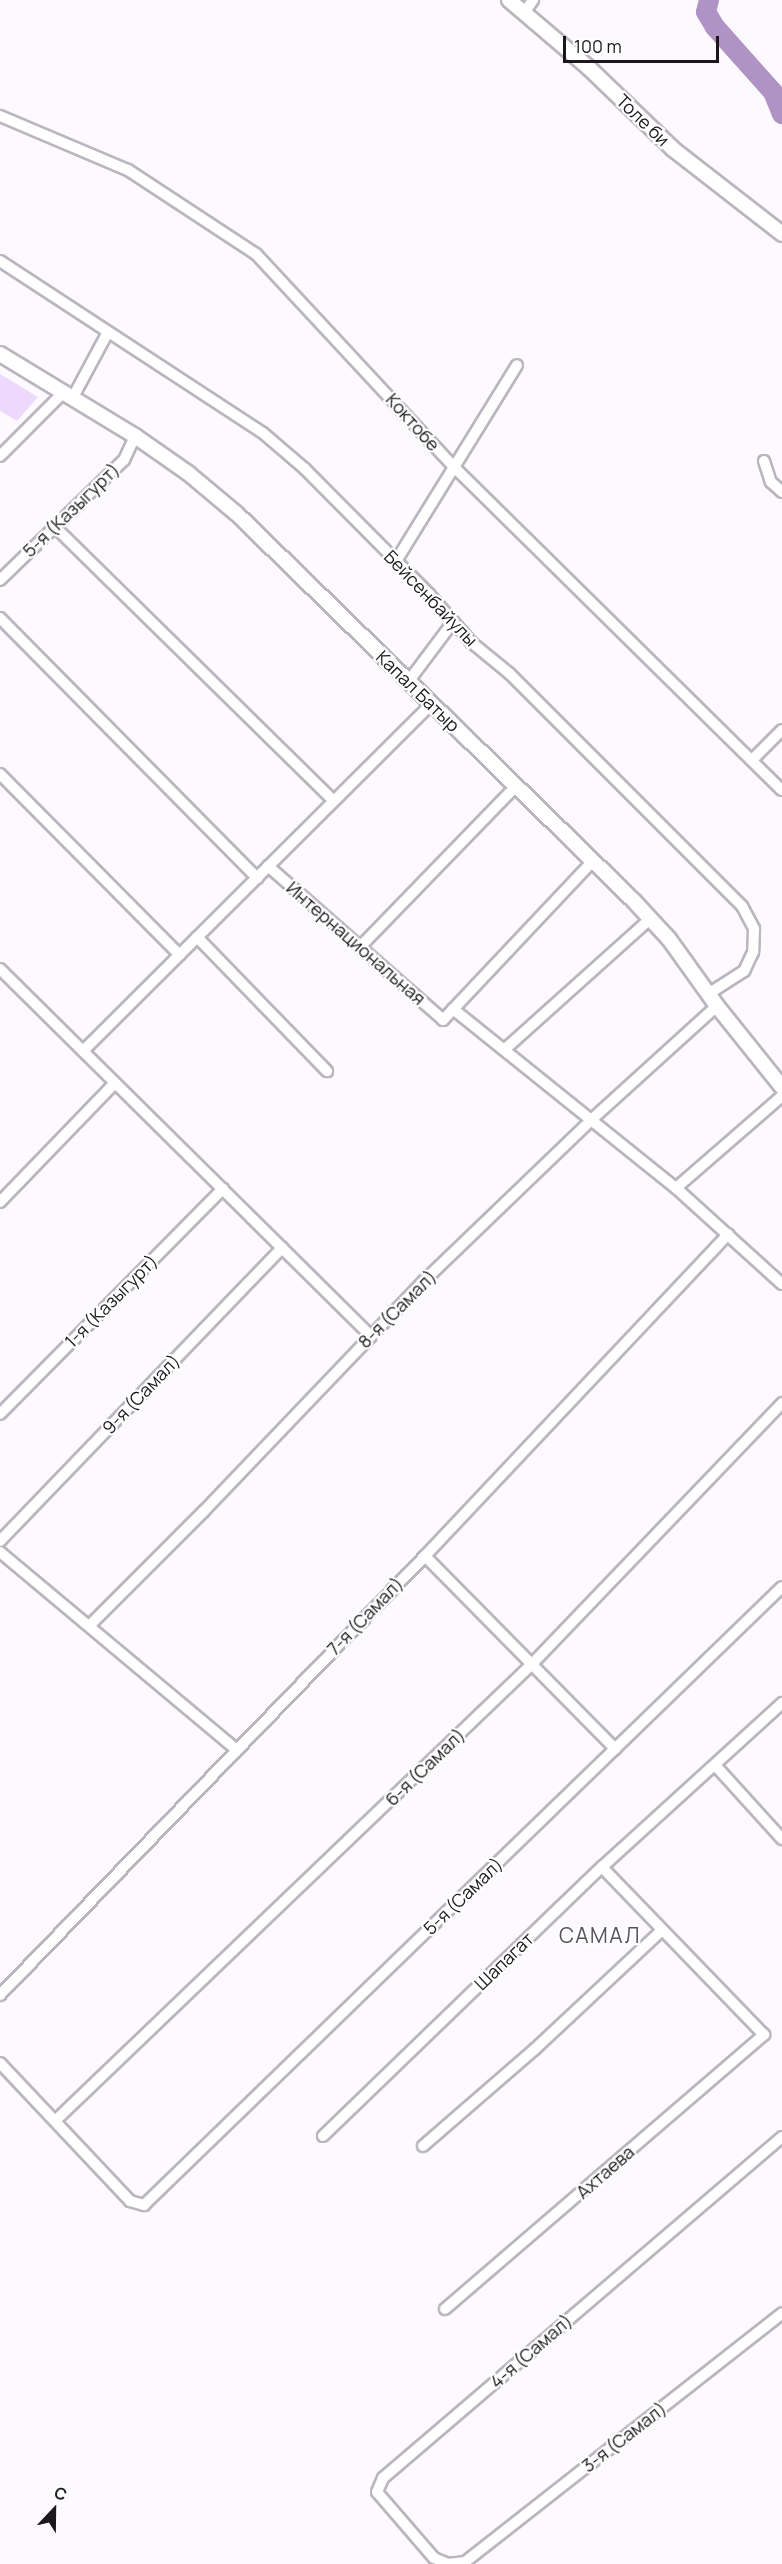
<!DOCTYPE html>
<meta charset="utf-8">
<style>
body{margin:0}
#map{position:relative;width:782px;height:2564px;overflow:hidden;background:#fcf9ff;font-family:Manrope,sans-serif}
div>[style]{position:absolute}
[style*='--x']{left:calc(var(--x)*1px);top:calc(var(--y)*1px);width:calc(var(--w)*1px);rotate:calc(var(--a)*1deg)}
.green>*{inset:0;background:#eed9fd}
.river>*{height:20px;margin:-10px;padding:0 10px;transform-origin:10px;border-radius:10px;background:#b093c5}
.roads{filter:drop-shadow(2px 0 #bab5be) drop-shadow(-2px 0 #bab5be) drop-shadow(0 2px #bab5be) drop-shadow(0 -2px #bab5be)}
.minor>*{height:10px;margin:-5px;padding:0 5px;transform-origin:5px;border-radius:5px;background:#fff}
.major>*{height:14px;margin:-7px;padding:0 7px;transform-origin:7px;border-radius:7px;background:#fff}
span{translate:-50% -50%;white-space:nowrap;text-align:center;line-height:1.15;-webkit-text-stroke:4.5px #fff;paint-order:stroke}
.street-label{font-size:18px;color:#1a181b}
.quarter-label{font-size:21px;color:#58535b;letter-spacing:1.5px}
.north{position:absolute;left:24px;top:2480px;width:60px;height:60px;-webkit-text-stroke:4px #fff;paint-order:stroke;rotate:22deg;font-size:16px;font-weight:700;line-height:24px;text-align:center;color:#1a181b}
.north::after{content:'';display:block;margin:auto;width:21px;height:27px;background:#1a181b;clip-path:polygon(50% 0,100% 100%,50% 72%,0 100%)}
.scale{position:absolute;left:563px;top:36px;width:156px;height:27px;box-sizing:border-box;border:3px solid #1a181b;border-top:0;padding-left:8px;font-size:18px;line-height:21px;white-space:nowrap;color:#1a181b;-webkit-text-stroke:4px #fff;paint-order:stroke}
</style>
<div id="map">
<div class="green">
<div style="clip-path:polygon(0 374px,38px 397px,17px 421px,0 411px)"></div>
</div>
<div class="river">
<div style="--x:709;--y:0;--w:12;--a:104"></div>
<div style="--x:706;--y:12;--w:17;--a:59"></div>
<div style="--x:715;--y:27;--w:87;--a:48.3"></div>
<div style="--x:773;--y:92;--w:24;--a:68"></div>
</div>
<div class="roads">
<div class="minor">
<div style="--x:524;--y:13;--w:16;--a:-55"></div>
<div style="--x:0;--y:116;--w:139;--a:22.9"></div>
<div style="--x:128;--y:170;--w:153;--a:33.3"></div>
<div style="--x:256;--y:254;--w:291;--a:47.1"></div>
<div style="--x:454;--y:467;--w:460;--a:44.6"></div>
<div style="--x:0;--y:261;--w:314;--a:33.2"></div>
<div style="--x:263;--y:433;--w:55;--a:40.6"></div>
<div style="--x:305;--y:469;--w:176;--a:45.2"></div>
<div style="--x:429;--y:594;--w:64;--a:48.8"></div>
<div style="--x:471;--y:642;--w:50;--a:39.4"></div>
<div style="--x:510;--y:674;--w:328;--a:45"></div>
<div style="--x:742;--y:906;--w:26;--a:62"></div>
<div style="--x:754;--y:929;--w:23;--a:92"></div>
<div style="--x:753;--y:952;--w:21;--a:115"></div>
<div style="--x:744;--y:971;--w:43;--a:147.4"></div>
<div style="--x:72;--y:399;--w:76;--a:-61.8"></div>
<div style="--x:0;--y:456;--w:89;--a:-45"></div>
<div style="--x:764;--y:461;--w:22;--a:72"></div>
<div style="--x:771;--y:482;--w:15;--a:42"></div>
<div style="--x:54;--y:526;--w:392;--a:44.5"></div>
<div style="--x:396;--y:561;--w:230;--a:-58.3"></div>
<div style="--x:0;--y:580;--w:173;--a:-44.1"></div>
<div style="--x:124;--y:460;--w:26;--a:-65"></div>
<div style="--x:0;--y:618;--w:366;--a:45.3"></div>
<div style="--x:408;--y:682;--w:75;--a:-53.1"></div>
<div style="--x:752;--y:760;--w:42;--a:-45"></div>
<div style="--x:0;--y:774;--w:255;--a:45.2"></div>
<div style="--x:268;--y:866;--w:233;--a:41.3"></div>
<div style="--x:443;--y:1020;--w:219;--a:-46.7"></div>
<div style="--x:197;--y:937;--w:187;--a:45.9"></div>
<div style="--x:360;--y:947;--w:226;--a:-45.9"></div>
<div style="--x:0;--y:969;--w:520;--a:44.69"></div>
<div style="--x:453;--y:1009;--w:286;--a:38.8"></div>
<div style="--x:676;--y:1188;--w:143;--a:42.2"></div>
<div style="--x:504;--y:1050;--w:196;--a:-41.9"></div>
<div style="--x:83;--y:1051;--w:491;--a:-44.9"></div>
<div style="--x:676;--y:1188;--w:140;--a:-41"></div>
<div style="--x:0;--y:1202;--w:165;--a:-46"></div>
<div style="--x:0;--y:1414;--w:317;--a:-45.3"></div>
<div style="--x:0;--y:1541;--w:407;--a:-46.1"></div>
<div style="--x:0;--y:1552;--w:307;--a:39.9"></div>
<div style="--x:425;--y:1556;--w:271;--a:45.4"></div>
<div style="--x:90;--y:1625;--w:161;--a:-45"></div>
<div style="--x:204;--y:1511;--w:320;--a:-46.3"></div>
<div style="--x:425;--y:1280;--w:229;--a:-43.9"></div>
<div style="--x:590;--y:1121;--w:171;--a:-42.2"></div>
<div style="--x:715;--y:1765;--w:100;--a:47.8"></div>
<div style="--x:0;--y:1995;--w:611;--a:-45.93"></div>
<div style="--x:425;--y:1556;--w:442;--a:-46.7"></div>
<div style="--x:0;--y:2063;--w:190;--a:46.7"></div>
<div style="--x:130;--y:2201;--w:15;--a:16"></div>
<div style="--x:144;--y:2205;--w:888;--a:-44.09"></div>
<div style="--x:56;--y:2120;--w:658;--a:-43.77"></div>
<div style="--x:531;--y:1665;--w:363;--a:-46.2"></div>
<div style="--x:323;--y:2136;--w:388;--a:-44"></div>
<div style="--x:602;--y:1867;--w:244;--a:-42.3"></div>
<div style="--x:782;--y:2137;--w:525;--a:139.48"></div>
<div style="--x:383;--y:2478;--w:15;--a:113"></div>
<div style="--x:377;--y:2492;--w:87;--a:49.2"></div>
<div style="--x:434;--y:2558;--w:15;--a:23"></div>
<div style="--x:448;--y:2564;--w:17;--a:-7"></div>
<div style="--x:465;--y:2562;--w:403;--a:-38.1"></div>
<div style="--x:423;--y:2146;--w:148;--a:-40.9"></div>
<div style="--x:535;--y:2049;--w:173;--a:-43.1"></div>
<div style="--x:445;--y:2309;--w:421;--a:-40.7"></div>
<div style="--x:764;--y:2035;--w:233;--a:-134"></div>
</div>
<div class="major">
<div style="--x:509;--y:0;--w:106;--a:40.4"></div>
<div style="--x:590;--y:69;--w:115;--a:43.9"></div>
<div style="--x:673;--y:149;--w:138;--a:37.9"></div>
<div style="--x:0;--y:354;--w:158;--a:31.3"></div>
<div style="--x:135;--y:436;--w:65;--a:34.9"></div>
<div style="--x:188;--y:473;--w:64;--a:39.9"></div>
<div style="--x:237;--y:514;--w:553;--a:44.27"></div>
<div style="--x:633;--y:900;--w:53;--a:47.3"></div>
<div style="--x:669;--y:939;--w:82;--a:54.4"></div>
<div style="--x:717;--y:1006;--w:104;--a:51.3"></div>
</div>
</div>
<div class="street-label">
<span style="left:643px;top:120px;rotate:44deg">Толе би</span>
<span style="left:413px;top:422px;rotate:48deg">Коктобе</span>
<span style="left:71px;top:510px;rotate:-44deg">5-я (Казыгурт)</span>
<span style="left:431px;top:598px;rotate:46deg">Бейсенбайулы</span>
<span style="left:418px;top:691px;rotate:44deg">Капал Батыр</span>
<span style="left:356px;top:943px;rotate:41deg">Интернациональная</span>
<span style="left:111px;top:1301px;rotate:-45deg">1-я (Казыгурт)</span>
<span style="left:397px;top:1309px;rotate:-45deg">8-я (Самал)</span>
<span style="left:141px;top:1394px;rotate:-46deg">9-я (Самал)</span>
<span style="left:365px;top:1616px;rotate:-46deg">7-я (Самал)</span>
<span style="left:425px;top:1767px;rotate:-44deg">6-я (Самал)</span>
<span style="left:463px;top:1896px;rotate:-44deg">5-я (Самал)</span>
<span style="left:504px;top:1961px;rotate:-44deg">Шапагат</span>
<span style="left:605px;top:2172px;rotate:-41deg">Ахтаева</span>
<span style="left:531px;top:2351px;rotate:-41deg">4-я (Самал)</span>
<span style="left:624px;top:2437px;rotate:-38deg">3-я (Самал)</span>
</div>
<div class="quarter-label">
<span style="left:600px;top:1935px">САМАЛ</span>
</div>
<div class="north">С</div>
<div class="scale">100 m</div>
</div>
